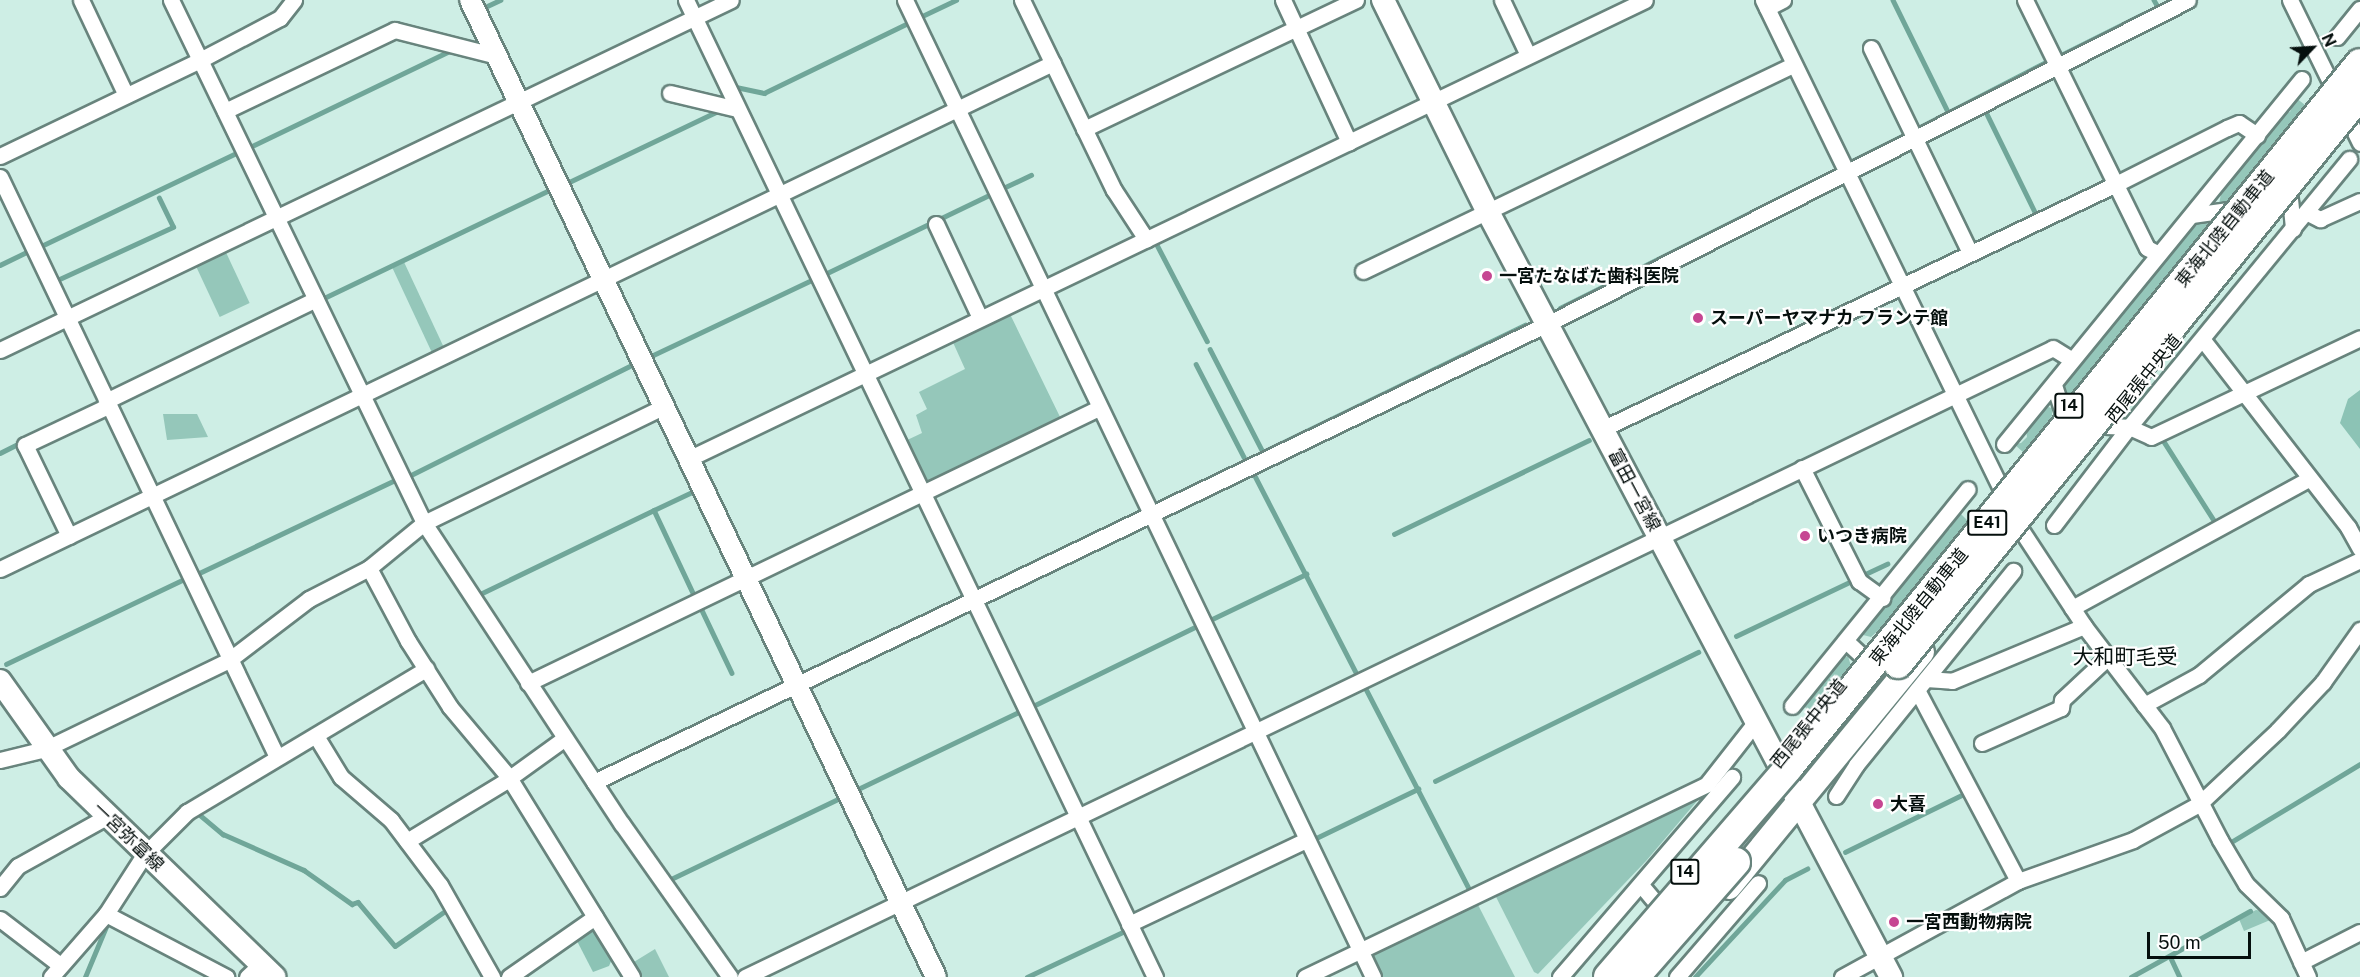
<!DOCTYPE html>
<meta charset="utf-8">
<style>
body{margin:0}
#map{position:relative;width:2360px;height:977px;overflow:hidden;background:#ceeee5;font-family:"Public Sans","Noto Sans JP",sans-serif}
div>[style]{position:absolute}
[style*='--x']{left:calc(var(--x)*1px);top:calc(var(--y)*1px);width:calc(var(--w)*1px);rotate:calc(var(--a)*1deg)}
.green>*{inset:0;background:#95c7ba;transform-origin:0 0}
.forest>*{inset:0;background:#8cc3b5}
.stream>*{height:4.5px;margin:-2.25px;padding:0 2.25px;transform-origin:2.25px;border-radius:2.25px;background:#70a699}
.roads{filter:drop-shadow(2px 0 #68847d) drop-shadow(-2px 0 #68847d) drop-shadow(0 2px #68847d) drop-shadow(0 -2px #68847d)}
.minor>*{height:15px;margin:-7.5px;padding:0 7.5px;transform-origin:7.5px;border-radius:7.5px;background:#fff}
.tertiary>*{height:20px;margin:-10px;padding:0 10px;transform-origin:10px;border-radius:10px;background:#fff}
.secondary>*{height:22px;margin:-11px;padding:0 11px;transform-origin:11px;border-radius:11px;background:#fff}
.primary>*{height:24px;margin:-12px;padding:0 12px;transform-origin:12px;border-radius:12px;background:#fff}
.bridges{filter:drop-shadow(2px 0 #68847d) drop-shadow(-2px 0 #68847d) drop-shadow(0 2px #68847d) drop-shadow(0 -2px #68847d)}
.motorway-bridge>*{height:28px;margin:-14px;padding:0 14px;transform-origin:14px;border-radius:14px;background:#fff}
.dots>*{width:16px;height:16px;translate:-50% -50%;box-sizing:border-box;border:3px solid #fff;border-radius:50%}
span{translate:-50% -50%;white-space:nowrap;text-align:center;line-height:1.15;-webkit-text-stroke:4.5px #fff;paint-order:stroke}
.shield-label span{padding:2px 4px;background:#fff;border:2px solid;border-radius:4px;-webkit-text-stroke-width:0}
.shield-label{font-size:16px;color:#050f0d;font-weight:700}
.street-label{font-size:18px;color:#050f0d}
.poi-label{font-size:18px;color:#050f0d;font-weight:700}
.left{translate:0 -50%;text-align:left}
.quarter-label{font-size:21px;color:#050f0d}
.north{position:absolute;left:2282px;top:18px;width:60px;height:60px;-webkit-text-stroke:4px #fff;paint-order:stroke;rotate:65deg;font-size:16px;font-weight:700;line-height:24px;text-align:center;color:#050f0d}
.north::after{content:'';display:block;margin:auto;width:21px;height:27px;background:#050f0d;clip-path:polygon(50% 0,100% 100%,50% 72%,0 100%)}
.scale{position:absolute;left:2147px;top:932px;width:104px;height:27px;box-sizing:border-box;border:3px solid #050f0d;border-top:0;padding-left:8px;font-size:18px;line-height:21px;white-space:nowrap;color:#050f0d;-webkit-text-stroke:4px #fff;paint-order:stroke}
</style>
<div id="map">
<div class="green">
<div style="clip-path:polygon(2296px 98px,2309px 108px,2228px 208px,2219px 204px,2222px 189px,2285px 113px,2290px 112px)"></div>
<div style="clip-path:polygon(2202px 220px,2214px 223px,2182px 256px,2183px 263px,2068px 402px,2064px 401px,2062px 391px,2065px 383px,2169px 253px)"></div>
<div style="left:223px;top:246px;width:63px;height:33px;rotate:65deg"></div>
<div style="left:404px;top:262px;width:95px;height:13px;rotate:65deg"></div>
<div style="clip-path:polygon(1008px 310px,1062px 421px,925px 488px,903px 442px,922px 433px,916px 415px,927px 409px,919px 392px,965px 369px,951px 338px)"></div>
<div style="clip-path:polygon(2048px 407px,2052px 408px,2052px 416px,2024px 453px,2014px 444px,2021px 443px,2027px 437px,2026px 429px)"></div>
<div style="clip-path:polygon(163px 414px,197px 414px,208px 437px,167px 440px)"></div>
<div style="clip-path:polygon(1958px 511px,1968px 521px,1883px 626px,1871px 637px,1863px 635px,1943px 530px,1950px 529px)"></div>
<div style="clip-path:polygon(1848px 656px,1851px 666px,1812px 714px,1802px 704px,1815px 694px,1815px 686px,1832px 664px)"></div>
<div style="clip-path:polygon(1694px 795px,1697px 801px,1646px 861px,1538px 974px,1534px 972px,1493px 891px)"></div>
<div style="clip-path:polygon(1475px 899px,1515px 977px,1379px 977px,1367px 953px)"></div>
<div style="clip-path:polygon(2256px 910px,2270px 912px,2275px 918px,2244px 931px,2239px 919px)"></div>
<div style="clip-path:polygon(655px 949px,669px 977px,636px 977px,629px 965px)"></div>
</div>
<div class="forest">
<div style="clip-path:polygon(2360px 390px,2360px 449px,2340px 423px,2348px 399px)"></div>
<div style="clip-path:polygon(593px 930px,613px 957px,609px 966px,593px 972px,577px 941px)"></div>
</div>
<div class="stream">
<div style="--x:1893;--y:0;--w:125;--a:63.8"></div>
<div style="--x:2154;--y:0;--w:8;--a:60"></div>
<div style="--x:483;--y:8;--w:19;--a:-25"></div>
<div style="--x:918;--y:18;--w:42;--a:-25.3"></div>
<div style="--x:2063;--y:54;--w:89;--a:-26.6"></div>
<div style="--x:736;--y:87;--w:29;--a:12"></div>
<div style="--x:764;--y:93;--w:162;--a:-25.9"></div>
<div style="--x:1987;--y:114;--w:111;--a:63.9"></div>
<div style="--x:1920;--y:127;--w:144;--a:-27.3"></div>
<div style="--x:248;--y:148;--w:229;--a:-25.7"></div>
<div style="--x:1852;--y:161;--w:60;--a:-26.6"></div>
<div style="--x:565;--y:184;--w:172;--a:-25.5"></div>
<div style="--x:1001;--y:189;--w:33;--a:-25"></div>
<div style="--x:1154;--y:239;--w:115;--a:62.5"></div>
<div style="--x:37;--y:248;--w:225;--a:-25.5"></div>
<div style="--x:0;--y:265;--w:32;--a:-26"></div>
<div style="--x:825;--y:274;--w:184;--a:-25.7"></div>
<div style="--x:53;--y:282;--w:132;--a:-24.6"></div>
<div style="--x:173;--y:227;--w:32;--a:-116"></div>
<div style="--x:324;--y:298;--w:253;--a:-25.6"></div>
<div style="--x:1560;--y:308;--w:275;--a:-26.6"></div>
<div style="--x:1210;--y:349;--w:116;--a:62.8"></div>
<div style="--x:1263;--y:452;--w:291;--a:-25.9"></div>
<div style="--x:649;--y:357;--w:183;--a:-25.3"></div>
<div style="--x:1196;--y:364;--w:105;--a:62.7"></div>
<div style="--x:2163;--y:440;--w:97;--a:57.6"></div>
<div style="--x:0;--y:453;--w:20;--a:-27"></div>
<div style="--x:1253;--y:472;--w:227;--a:62.8"></div>
<div style="--x:407;--y:477;--w:254;--a:-26.5"></div>
<div style="--x:654;--y:510;--w:44;--a:-25.4"></div>
<div style="--x:1394;--y:534;--w:216;--a:-25.7"></div>
<div style="--x:195;--y:575;--w:224;--a:-25.4"></div>
<div style="--x:1861;--y:576;--w:29;--a:-25"></div>
<div style="--x:478;--y:595;--w:195;--a:-25.8"></div>
<div style="--x:654;--y:510;--w:96;--a:64.8"></div>
<div style="--x:700;--y:606;--w:74;--a:64.5"></div>
<div style="--x:1208;--y:621;--w:109;--a:-25.6"></div>
<div style="--x:1736;--y:636;--w:131;--a:-25.4"></div>
<div style="--x:6;--y:664;--w:197;--a:-25.5"></div>
<div style="--x:1364;--y:685;--w:233;--a:62.7"></div>
<div style="--x:163;--y:700;--w:67;--a:-25.8"></div>
<div style="--x:1033;--y:706;--w:182;--a:-26"></div>
<div style="--x:1435;--y:781;--w:293;--a:-26.1"></div>
<div style="--x:856;--y:790;--w:183;--a:-25.6"></div>
<div style="--x:194;--y:810;--w:38;--a:40"></div>
<div style="--x:223;--y:834;--w:89;--a:24"></div>
<div style="--x:304;--y:870;--w:59;--a:35.3"></div>
<div style="--x:352;--y:904;--w:6;--a:-18"></div>
<div style="--x:358;--y:902;--w:57;--a:49.9"></div>
<div style="--x:395;--y:946;--w:61;--a:-35"></div>
<div style="--x:1312;--y:840;--w:118;--a:-25.7"></div>
<div style="--x:2228;--y:844;--w:154;--a:-31.2"></div>
<div style="--x:1845;--y:852;--w:135;--a:-26"></div>
<div style="--x:671;--y:879;--w:187;--a:-25.6"></div>
<div style="--x:2170;--y:956;--w:23;--a:65"></div>
<div style="--x:85;--y:977;--w:60;--a:-67.3"></div>
<div style="--x:1027;--y:977;--w:110;--a:-25.2"></div>
<div style="--x:1695;--y:977;--w:132;--a:-47.1"></div>
<div style="--x:1785;--y:880;--w:25;--a:-27"></div>
<div style="--x:2131;--y:977;--w:136;--a:-29"></div>
</div>
<div class="roads">
<div class="minor">
<div style="--x:81;--y:0;--w:105;--a:64.7"></div>
<div style="--x:171;--y:0;--w:581;--a:64.18"></div>
<div style="--x:424;--y:523;--w:360;--a:56.7"></div>
<div style="--x:622;--y:824;--w:187;--a:54.8"></div>
<div style="--x:686;--y:0;--w:1084;--a:64.36"></div>
<div style="--x:905;--y:0;--w:1083;--a:64.4"></div>
<div style="--x:1022;--y:0;--w:211;--a:64.2"></div>
<div style="--x:1114;--y:190;--w:59;--a:56.9"></div>
<div style="--x:1283;--y:0;--w:157;--a:65.1"></div>
<div style="--x:1502;--y:0;--w:61;--a:64.7"></div>
<div style="--x:1763;--y:0;--w:589;--a:64.04"></div>
<div style="--x:2021;--y:530;--w:115;--a:56.7"></div>
<div style="--x:2084;--y:626;--w:128;--a:52.6"></div>
<div style="--x:2162;--y:728;--w:126;--a:62.6"></div>
<div style="--x:2220;--y:840;--w:51;--a:59.4"></div>
<div style="--x:2246;--y:884;--w:49;--a:44.2"></div>
<div style="--x:2281;--y:918;--w:65;--a:65.4"></div>
<div style="--x:2025;--y:0;--w:276;--a:63.8"></div>
<div style="--x:2147;--y:248;--w:13;--a:27"></div>
<div style="--x:2290;--y:0;--w:159;--a:63.9"></div>
<div style="--x:1767;--y:8;--w:18;--a:-27"></div>
<div style="--x:2337;--y:37;--w:36;--a:-51"></div>
<div style="--x:1871;--y:48;--w:228;--a:64.2"></div>
<div style="--x:670;--y:93;--w:69;--a:13.4"></div>
<div style="--x:225;--y:111;--w:188;--a:-25.5"></div>
<div style="--x:395;--y:30;--w:105;--a:14.3"></div>
<div style="--x:1084;--y:129;--w:301;--a:-25.4"></div>
<div style="--x:0;--y:156;--w:222;--a:-25.6"></div>
<div style="--x:200;--y:60;--w:90;--a:-27.7"></div>
<div style="--x:280;--y:18;--w:23;--a:-52"></div>
<div style="--x:0;--y:177;--w:643;--a:64.47"></div>
<div style="--x:2290;--y:199;--w:30;--a:84"></div>
<div style="--x:2306;--y:212;--w:16;--a:27"></div>
<div style="--x:2320;--y:219;--w:44;--a:-24.2"></div>
<div style="--x:2192;--y:215;--w:35;--a:-8"></div>
<div style="--x:936;--y:224;--w:104;--a:64.9"></div>
<div style="--x:1363;--y:271;--w:476;--a:-25.6"></div>
<div style="--x:2203;--y:340;--w:237;--a:52.2"></div>
<div style="--x:2348;--y:527;--w:25;--a:61"></div>
<div style="--x:0;--y:350;--w:810;--a:-25.58"></div>
<div style="--x:2054;--y:385;--w:29;--a:72"></div>
<div style="--x:106;--y:401;--w:233;--a:-25.9"></div>
<div style="--x:2105;--y:426;--w:24;--a:2"></div>
<div style="--x:2129;--y:427;--w:24;--a:24"></div>
<div style="--x:2151;--y:437;--w:231;--a:-25.3"></div>
<div style="--x:1602;--y:429;--w:569;--a:-25.48"></div>
<div style="--x:2116;--y:184;--w:124;--a:-26.8"></div>
<div style="--x:2227;--y:128;--w:13;--a:-23"></div>
<div style="--x:2239;--y:123;--w:22;--a:34"></div>
<div style="--x:2004;--y:444;--w:471;--a:-50.8"></div>
<div style="--x:688;--y:459;--w:1061;--a:-25.62"></div>
<div style="--x:1802;--y:468;--w:127;--a:63.2"></div>
<div style="--x:1859;--y:581;--w:29;--a:36"></div>
<div style="--x:2054;--y:525;--w:123;--a:-52.6"></div>
<div style="--x:2129;--y:427;--w:347;--a:-50.6"></div>
<div style="--x:69;--y:536;--w:101;--a:-115.8"></div>
<div style="--x:25;--y:445;--w:92;--a:-25.2"></div>
<div style="--x:369;--y:568;--w:83;--a:61.9"></div>
<div style="--x:408;--y:641;--w:78;--a:57.5"></div>
<div style="--x:450;--y:707;--w:90;--a:50"></div>
<div style="--x:508;--y:776;--w:236;--a:58.3"></div>
<div style="--x:0;--y:569;--w:1168;--a:-25.67"></div>
<div style="--x:2072;--y:608;--w:270;--a:-28.6"></div>
<div style="--x:1846;--y:641;--w:23;--a:43"></div>
<div style="--x:1926;--y:679;--w:26;--a:4"></div>
<div style="--x:1952;--y:681;--w:143;--a:-22.6"></div>
<div style="--x:528;--y:683;--w:634;--a:-25.72"></div>
<div style="--x:1917;--y:690;--w:216;--a:62.1"></div>
<div style="--x:2144;--y:705;--w:63;--a:-28.6"></div>
<div style="--x:2199;--y:675;--w:143;--a:-39.6"></div>
<div style="--x:2309;--y:584;--w:56;--a:-25.2"></div>
<div style="--x:1792;--y:706;--w:279;--a:-51"></div>
<div style="--x:316;--y:736;--w:48;--a:58.6"></div>
<div style="--x:341;--y:777;--w:66;--a:40.7"></div>
<div style="--x:391;--y:820;--w:81;--a:53"></div>
<div style="--x:440;--y:885;--w:106;--a:60.5"></div>
<div style="--x:1982;--y:743;--w:86;--a:-23.9"></div>
<div style="--x:2061;--y:708;--w:8;--a:-83"></div>
<div style="--x:2062;--y:700;--w:63;--a:-43.1"></div>
<div style="--x:0;--y:760;--w:46;--a:-13.7"></div>
<div style="--x:45;--y:749;--w:204;--a:-25.8"></div>
<div style="--x:229;--y:660;--w:101;--a:-37.3"></div>
<div style="--x:309;--y:599;--w:68;--a:-27.3"></div>
<div style="--x:369;--y:568;--w:71;--a:-39.3"></div>
<div style="--x:424;--y:523;--w:266;--a:-25.9"></div>
<div style="--x:594;--y:782;--w:1057;--a:-25.67"></div>
<div style="--x:1547;--y:324;--w:718;--a:-26.81"></div>
<div style="--x:1836;--y:796;--w:37;--a:-57"></div>
<div style="--x:1856;--y:765;--w:250;--a:-51"></div>
<div style="--x:407;--y:841;--w:114;--a:-31.3"></div>
<div style="--x:504;--y:782;--w:75;--a:-35.8"></div>
<div style="--x:1641;--y:885;--w:25;--a:50"></div>
<div style="--x:0;--y:888;--w:28;--a:-51"></div>
<div style="--x:18;--y:866;--w:101;--a:-29.1"></div>
<div style="--x:106;--y:914;--w:136;--a:27.7"></div>
<div style="--x:0;--y:919;--w:76;--a:37.5"></div>
<div style="--x:1129;--y:924;--w:196;--a:-25.4"></div>
<div style="--x:2301;--y:962;--w:66;--a:-27"></div>
<div style="--x:51;--y:977;--w:84;--a:-48.9"></div>
<div style="--x:106;--y:914;--w:70;--a:-57.2"></div>
<div style="--x:144;--y:855;--w:61;--a:-45"></div>
<div style="--x:187;--y:812;--w:279;--a:-30.9"></div>
<div style="--x:247;--y:977;--w:18;--a:-43"></div>
<div style="--x:509;--y:977;--w:105;--a:-34.9"></div>
<div style="--x:745;--y:977;--w:1451;--a:-25.68"></div>
<div style="--x:2053;--y:348;--w:22;--a:32"></div>
<div style="--x:1305;--y:977;--w:446;--a:-25.6"></div>
<div style="--x:1707;--y:784;--w:76;--a:-51.9"></div>
<div style="--x:1560;--y:977;--w:264;--a:-49.3"></div>
<div style="--x:1677;--y:977;--w:124;--a:-49.2"></div>
<div style="--x:1842;--y:977;--w:200;--a:-28.6"></div>
<div style="--x:2018;--y:881;--w:122;--a:-19.6"></div>
<div style="--x:2133;--y:840;--w:75;--a:-28.6"></div>
<div style="--x:2199;--y:804;--w:108;--a:-43.1"></div>
<div style="--x:2278;--y:730;--w:66;--a:-46.8"></div>
<div style="--x:2323;--y:682;--w:64;--a:-54.6"></div>
</div>
<div class="tertiary">
<div style="--x:470;--y:0;--w:1082;--a:64.5"></div>
</div>
<div class="secondary">
<div style="--x:1383;--y:0;--w:237;--a:63.7"></div>
<div style="--x:1488;--y:212;--w:865;--a:62.22"></div>
<div style="--x:0;--y:681;--w:119;--a:54.6"></div>
<div style="--x:69;--y:778;--w:286;--a:44.1"></div>
</div>
<div class="primary">
<div style="--x:1729;--y:887;--w:304;--a:-50.6"></div>
</div>
</div>
<div class="bridges">
<div class="motorway-bridge">
<div style="--x:1898;--y:664;--w:733;--a:-50.93"></div>
<div style="--x:1608;--y:977;--w:277;--a:-49.2"></div>
<div style="--x:1789;--y:767;--w:906;--a:-50.96"></div>
<div style="--x:1635;--y:977;--w:153;--a:-48.7"></div>
</div>
</div>
<div class="dots">
<div style="left:1487px;top:276px;background:#c64692"></div>
<div style="left:1698px;top:318px;background:#c64692"></div>
<div style="left:1805px;top:536px;background:#c64692"></div>
<div style="left:1878px;top:804px;background:#c64692"></div>
<div style="left:1894px;top:922px;background:#c64692"></div>
</div>
<div class="shield-label">
<span style="left:2069px;top:406px">14</span>
<span style="left:1987px;top:523px">E41</span>
<span style="left:1685px;top:872px">14</span>
</div>
<div class="street-label">
<span style="left:2225px;top:229px;rotate:-51deg">東海北陸自動車道</span>
<span style="left:2144px;top:379px;rotate:-51deg">西尾張中央道</span>
<span style="left:1634px;top:490px;rotate:62deg">富田一宮線</span>
<span style="left:1919px;top:607px;rotate:-51deg">東海北陸自動車道</span>
<span style="left:1809px;top:724px;rotate:-51deg">西尾張中央道</span>
<span style="left:128px;top:837px;rotate:44deg">一宮弥富線</span>
</div>
<div class="poi-label">
<span class="left" style="left:1499px;top:276px">一宮たなばた歯科医院</span>
<span class="left" style="left:1710px;top:318px">スーパーヤマナカ フランテ館</span>
<span class="left" style="left:1817px;top:536px">いつき病院</span>
<span class="left" style="left:1890px;top:804px">大喜</span>
<span class="left" style="left:1906px;top:922px">一宮西動物病院</span>
</div>
<div class="quarter-label">
<span style="left:2125px;top:657px">大和町毛受</span>
</div>
<div class="north">N</div>
<div class="scale">50 m</div>
</div>
